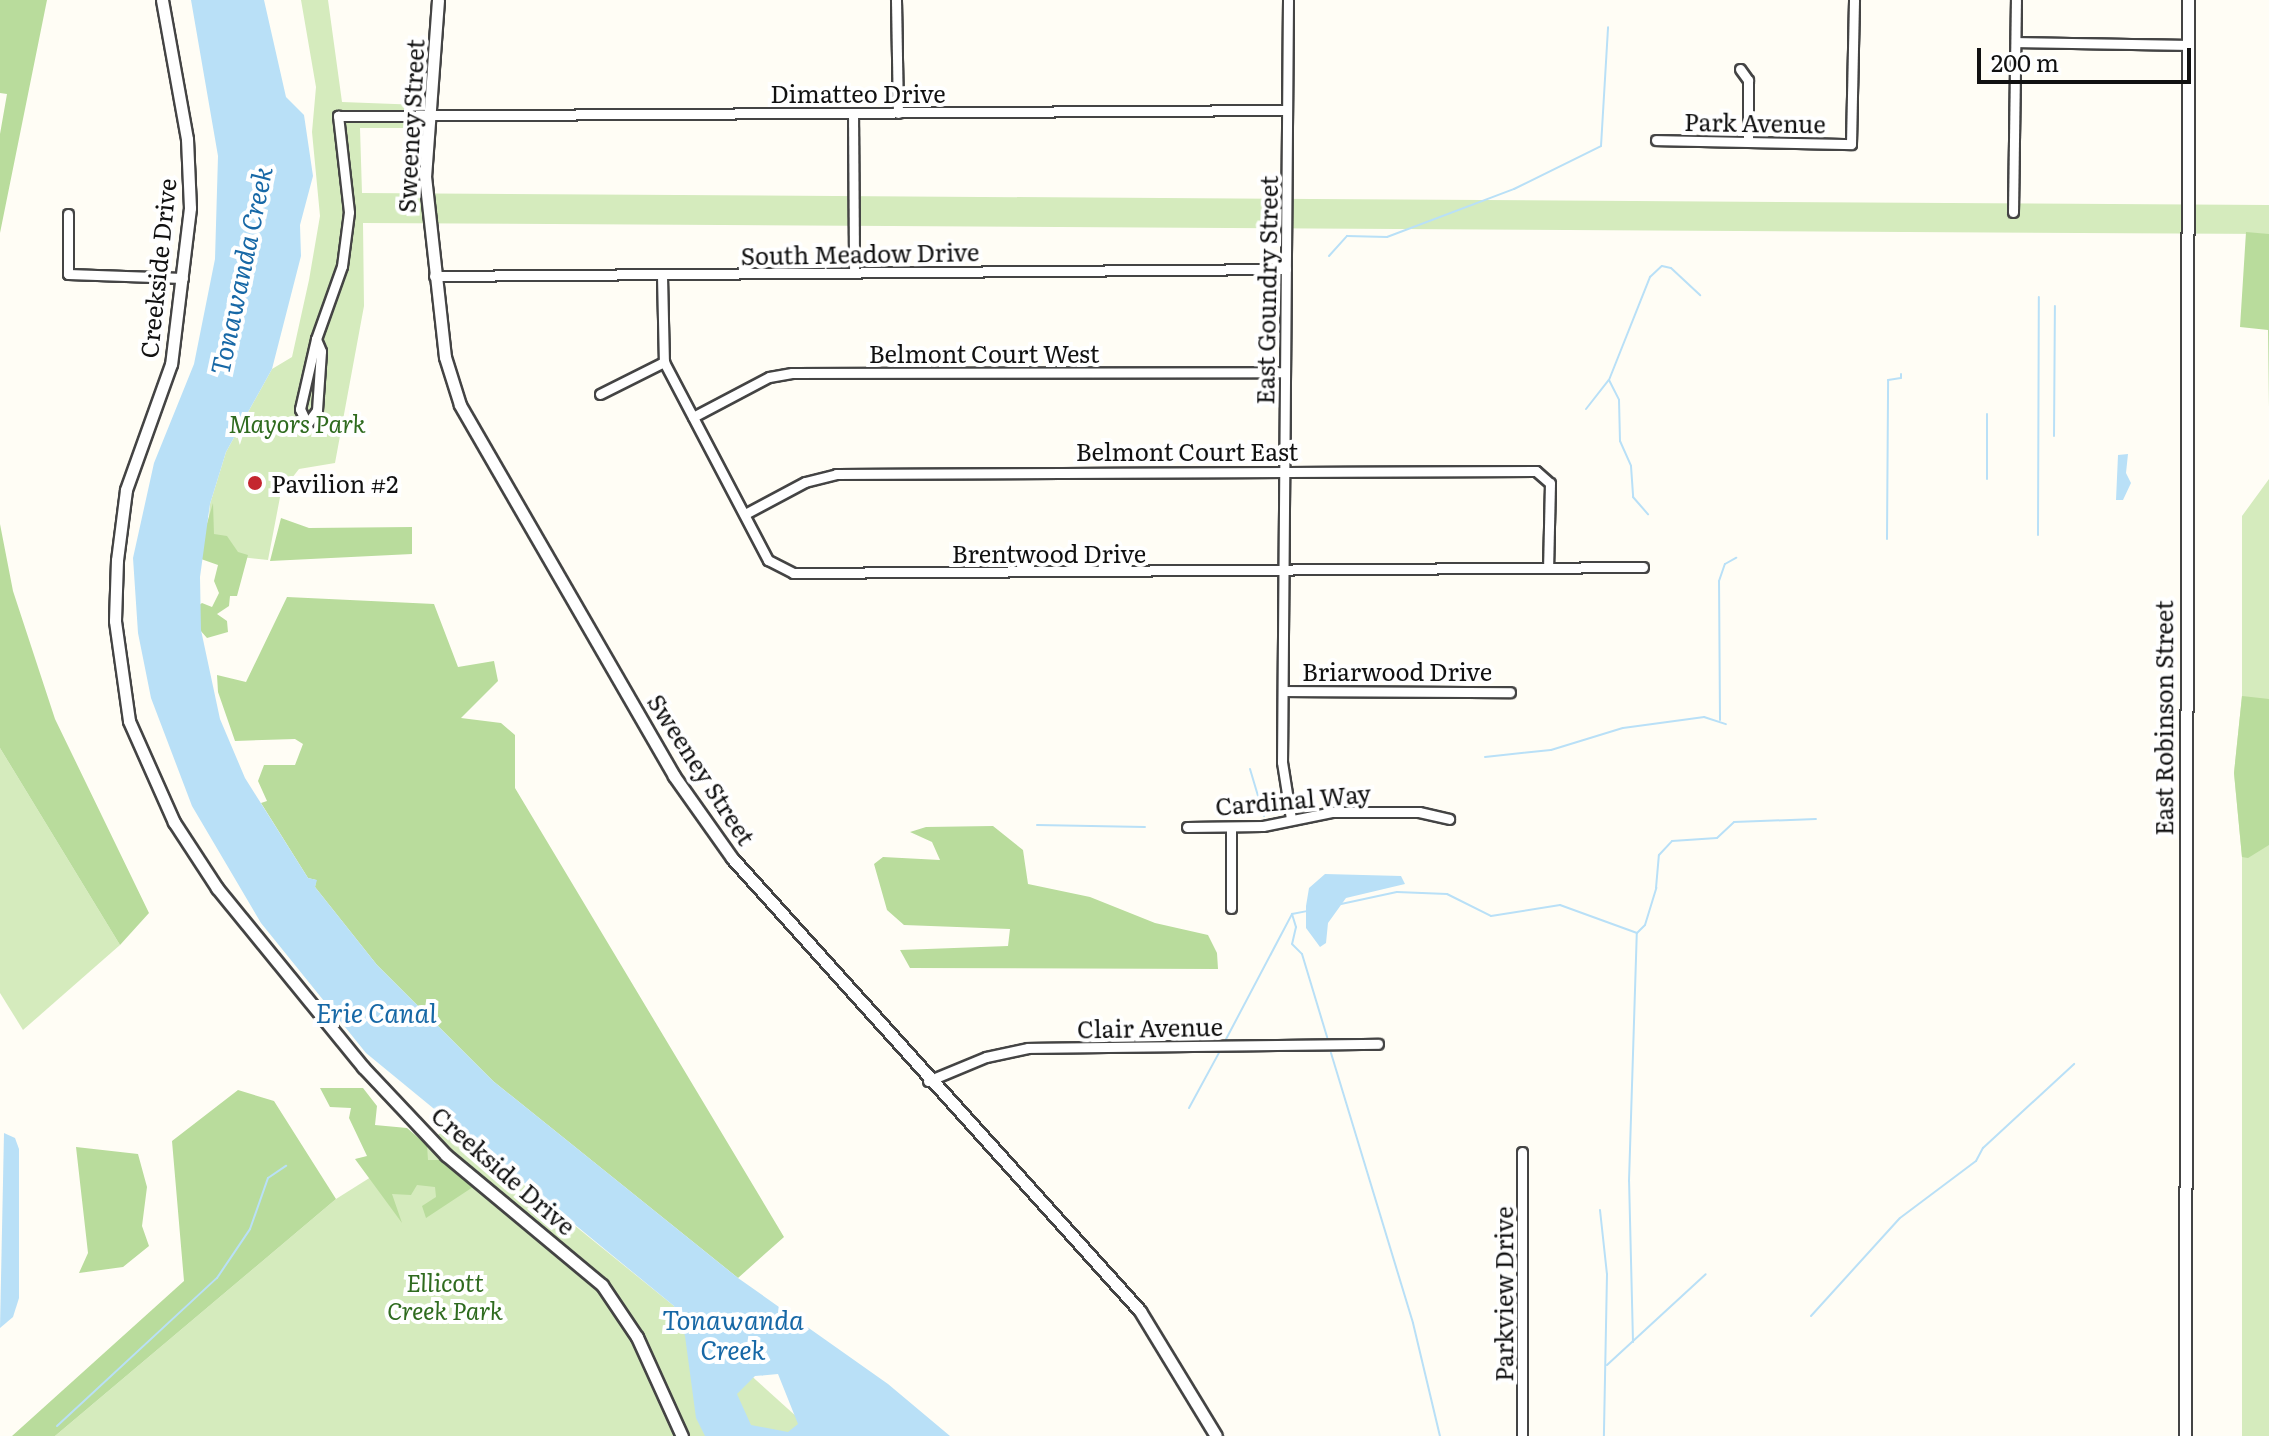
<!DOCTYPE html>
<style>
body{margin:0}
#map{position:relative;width:2269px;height:1436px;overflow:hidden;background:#fffdf5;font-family:Literata,serif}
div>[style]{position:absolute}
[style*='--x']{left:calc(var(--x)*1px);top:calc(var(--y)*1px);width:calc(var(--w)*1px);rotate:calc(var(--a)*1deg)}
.green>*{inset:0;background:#d5ebbd}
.forest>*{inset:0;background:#b9dc9c}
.water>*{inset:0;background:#b9e0f7}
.stream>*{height:2px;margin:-1px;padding:0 1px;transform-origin:1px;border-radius:1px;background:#b9e0f7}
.roads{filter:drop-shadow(2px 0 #444) drop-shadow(-2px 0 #444) drop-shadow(0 2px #444) drop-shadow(0 -2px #444)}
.minor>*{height:9px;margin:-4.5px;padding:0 4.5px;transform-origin:4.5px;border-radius:4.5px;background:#fff}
.tertiary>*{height:11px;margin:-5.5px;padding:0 5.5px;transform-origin:5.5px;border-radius:5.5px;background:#fff}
.dots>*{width:22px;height:22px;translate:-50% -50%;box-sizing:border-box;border:4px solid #fff;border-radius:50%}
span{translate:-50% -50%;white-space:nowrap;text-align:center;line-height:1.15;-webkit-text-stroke:8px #fff;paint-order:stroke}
.street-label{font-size:24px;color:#111}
.park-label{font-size:24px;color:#2f6b1f;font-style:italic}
.poi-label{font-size:24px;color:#111}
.left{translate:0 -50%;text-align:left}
.water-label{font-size:26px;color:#1768a6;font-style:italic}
.scale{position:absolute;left:1977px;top:48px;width:214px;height:36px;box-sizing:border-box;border:4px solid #111;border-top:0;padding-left:10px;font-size:24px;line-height:28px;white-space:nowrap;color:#111;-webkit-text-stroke:6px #fff;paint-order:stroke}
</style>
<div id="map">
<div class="green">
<div style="clip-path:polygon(301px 0,328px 0,342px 102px,421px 105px,420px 128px,360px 128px,362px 193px,2269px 205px,2269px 234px,363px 223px,364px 306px,335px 463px,299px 469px,281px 492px,268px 560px,206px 553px,210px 504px,226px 452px,272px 369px,292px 357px,309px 280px,320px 216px,312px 132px,316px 87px)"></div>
<div style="clip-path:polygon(2269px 479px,2269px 1436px,2242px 1436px,2242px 857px,2234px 773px,2242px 696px,2242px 516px)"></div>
<div style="clip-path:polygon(0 748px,120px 945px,23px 1030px,0 993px)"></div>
<div style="clip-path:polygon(452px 1126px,674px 1306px,818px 1436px,55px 1436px,336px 1199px)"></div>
</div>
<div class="forest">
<div style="clip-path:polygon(0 0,47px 0,0 233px,0 134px,7px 94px,0 93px)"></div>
<div style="clip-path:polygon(2246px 232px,2269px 234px,2269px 409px,2268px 330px,2240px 327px)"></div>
<div style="clip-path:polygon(213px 503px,214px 534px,227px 536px,238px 552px,248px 555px,237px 596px,230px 596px,229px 606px,217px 614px,227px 621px,228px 632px,207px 638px,192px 621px,195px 608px,202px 603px,212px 607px,219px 593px,214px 581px,218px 565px,201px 559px,200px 547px)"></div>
<div style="clip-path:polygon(281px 518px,309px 528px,412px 527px,412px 554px,270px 561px)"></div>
<div style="clip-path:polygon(0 524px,13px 591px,55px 719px,149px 913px,120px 945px,0 748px)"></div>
<div style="clip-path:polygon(287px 597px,434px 604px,458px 667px,494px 661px,498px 681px,461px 718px,501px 723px,515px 735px,515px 788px,784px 1237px,738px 1278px,493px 1081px,377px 965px,315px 887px,316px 880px,308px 878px,261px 803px,267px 801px,258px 781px,264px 765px,295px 765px,303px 744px,295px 739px,235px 741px,218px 692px,217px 675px,246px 682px)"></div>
<div style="clip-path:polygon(2242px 696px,2269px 699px,2269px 845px,2248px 858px,2242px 857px,2234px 773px)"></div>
<div style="clip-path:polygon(993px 826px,1023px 850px,1028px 884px,1090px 897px,1155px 923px,1208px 935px,1217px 953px,1218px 969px,910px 968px,900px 950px,1008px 946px,1010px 929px,904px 925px,887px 910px,874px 864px,883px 857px,940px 860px,932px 842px,910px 832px,926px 827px)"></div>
<div style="clip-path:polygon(320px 1088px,363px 1088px,377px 1106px,375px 1125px,407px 1128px,427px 1145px,428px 1160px,440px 1160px,473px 1187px,426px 1218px,422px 1206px,436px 1197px,435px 1187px,417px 1185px,411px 1195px,392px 1194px,402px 1223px,355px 1159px,367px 1156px,349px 1118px,351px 1108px,330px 1107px)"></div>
<div style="clip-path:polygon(238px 1090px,274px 1101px,336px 1199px,55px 1436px,12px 1436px,184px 1281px,172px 1141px)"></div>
<div style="clip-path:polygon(76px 1147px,138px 1154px,147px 1187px,142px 1226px,149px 1246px,123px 1267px,79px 1273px,88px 1253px)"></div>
</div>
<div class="water">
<div style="clip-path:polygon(evenodd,191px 0,264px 0,286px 97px,304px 115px,313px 176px,300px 225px,301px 256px,272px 369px,226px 452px,210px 504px,200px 577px,201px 630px,220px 719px,245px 778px,308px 878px,317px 880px,315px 887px,377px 965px,493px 1081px,738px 1278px,888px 1384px,950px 1436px,705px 1436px,696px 1418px,685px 1336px,674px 1306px,366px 1053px,261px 923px,192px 806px,151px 698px,138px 633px,133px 558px,154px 463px,194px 364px,215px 259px,218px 156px,191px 0,778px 1374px,798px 1424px,788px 1432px,751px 1425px,737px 1394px,755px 1376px,778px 1374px)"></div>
<div style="clip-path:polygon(2128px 454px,2126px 473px,2131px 483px,2123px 500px,2116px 500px,2118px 455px)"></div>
<div style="clip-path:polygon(1325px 874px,1401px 876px,1405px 884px,1346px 898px,1328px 923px,1326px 943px,1320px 947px,1306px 928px,1306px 906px,1309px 888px)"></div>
<div style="clip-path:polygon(4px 1133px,15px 1138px,19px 1149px,19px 1298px,13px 1317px,0 1328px)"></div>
</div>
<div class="stream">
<div style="--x:1329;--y:256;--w:27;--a:-48"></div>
<div style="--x:1347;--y:236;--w:40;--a:1.4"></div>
<div style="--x:1387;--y:237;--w:136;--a:-20.7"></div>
<div style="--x:1514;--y:189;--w:97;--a:-26.3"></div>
<div style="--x:1601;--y:146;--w:119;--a:-86.6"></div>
<div style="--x:1609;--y:380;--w:22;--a:63"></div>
<div style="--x:1619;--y:400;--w:41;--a:88.6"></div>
<div style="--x:1620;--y:441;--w:27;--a:66"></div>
<div style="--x:1631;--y:466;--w:31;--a:86"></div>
<div style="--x:1633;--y:497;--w:23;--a:49"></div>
<div style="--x:1586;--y:409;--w:37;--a:-52"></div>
<div style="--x:1609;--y:380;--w:111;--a:-68.3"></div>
<div style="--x:1650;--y:277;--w:16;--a:-43"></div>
<div style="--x:1662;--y:266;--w:9;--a:13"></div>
<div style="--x:1671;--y:268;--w:40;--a:43"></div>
<div style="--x:2054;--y:436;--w:130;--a:-89.6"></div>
<div style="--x:1987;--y:479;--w:65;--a:-90"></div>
<div style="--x:2038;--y:535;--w:238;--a:-89.8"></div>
<div style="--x:1887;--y:539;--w:159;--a:-89.6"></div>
<div style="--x:1888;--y:380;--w:13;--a:-9"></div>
<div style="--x:1901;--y:378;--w:4;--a:-90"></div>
<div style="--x:1720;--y:720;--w:139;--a:-90.4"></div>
<div style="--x:1719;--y:581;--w:18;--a:-71"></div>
<div style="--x:1725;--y:564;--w:13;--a:-29"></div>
<div style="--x:1485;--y:757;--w:66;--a:-6.1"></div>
<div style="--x:1551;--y:750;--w:75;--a:-17"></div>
<div style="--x:1623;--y:728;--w:82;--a:-7.7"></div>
<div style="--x:1704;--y:717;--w:23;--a:18"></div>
<div style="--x:1250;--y:769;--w:49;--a:73.4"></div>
<div style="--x:1037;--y:825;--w:108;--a:1.1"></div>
<div style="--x:1341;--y:904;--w:57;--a:-12.1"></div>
<div style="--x:1397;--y:892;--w:50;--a:2.3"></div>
<div style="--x:1447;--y:894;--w:49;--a:26.6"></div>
<div style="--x:1491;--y:916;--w:70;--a:-9.1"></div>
<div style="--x:1560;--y:905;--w:82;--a:20"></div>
<div style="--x:1292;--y:914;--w:15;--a:-11"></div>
<div style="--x:1224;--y:1043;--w:146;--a:-62.2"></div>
<div style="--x:1292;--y:914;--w:14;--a:73"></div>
<div style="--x:1296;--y:927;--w:17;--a:103"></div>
<div style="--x:1292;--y:944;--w:14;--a:45"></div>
<div style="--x:1302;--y:954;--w:87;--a:73.2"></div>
<div style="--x:1331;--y:1053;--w:282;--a:73.1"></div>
<div style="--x:1413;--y:1323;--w:116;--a:76.6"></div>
<div style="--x:1189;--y:1108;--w:67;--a:-61.5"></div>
<div style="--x:1600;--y:1210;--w:64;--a:83.8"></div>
<div style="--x:1607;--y:1274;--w:162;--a:91.1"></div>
<div style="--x:1811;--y:1316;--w:132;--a:-47.8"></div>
<div style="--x:1900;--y:1218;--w:95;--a:-36.9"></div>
<div style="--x:1976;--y:1161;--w:15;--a:-62"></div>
<div style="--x:1983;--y:1148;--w:124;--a:-42.7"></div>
<div style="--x:1633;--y:1342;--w:161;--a:-91.4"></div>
<div style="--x:1629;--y:1181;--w:248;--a:-88.2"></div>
<div style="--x:1637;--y:933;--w:11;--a:-45"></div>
<div style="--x:1645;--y:925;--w:39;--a:-73"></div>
<div style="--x:1656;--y:888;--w:33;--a:-85"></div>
<div style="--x:1659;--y:855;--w:19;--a:-47"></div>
<div style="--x:1672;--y:841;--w:45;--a:-3.8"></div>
<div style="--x:1717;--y:838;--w:23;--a:-43"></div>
<div style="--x:1734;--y:822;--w:82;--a:-2.1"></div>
<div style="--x:1607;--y:1365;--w:134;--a:-42.6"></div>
<div style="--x:57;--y:1426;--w:218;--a:-42.8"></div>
<div style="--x:217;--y:1278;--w:59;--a:-56"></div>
<div style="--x:250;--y:1229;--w:54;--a:-70.6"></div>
<div style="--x:268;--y:1178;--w:22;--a:-34"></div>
</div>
<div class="roads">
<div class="minor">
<div style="--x:896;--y:0;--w:113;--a:89"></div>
<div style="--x:1288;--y:0;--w:762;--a:90.45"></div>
<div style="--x:1282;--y:762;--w:58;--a:81"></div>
<div style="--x:2016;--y:42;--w:171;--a:1"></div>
<div style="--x:1740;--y:69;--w:14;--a:54"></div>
<div style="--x:1748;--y:80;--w:61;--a:90"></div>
<div style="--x:853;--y:113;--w:159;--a:89.6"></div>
<div style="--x:1656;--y:140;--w:195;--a:1.2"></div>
<div style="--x:1851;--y:144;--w:144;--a:-88.8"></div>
<div style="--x:2013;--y:212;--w:212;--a:-89.2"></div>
<div style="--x:68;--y:214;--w:60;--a:90"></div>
<div style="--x:68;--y:274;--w:115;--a:2"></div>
<div style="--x:434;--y:276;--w:852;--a:-0.47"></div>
<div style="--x:662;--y:276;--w:86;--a:88.7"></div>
<div style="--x:664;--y:362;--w:224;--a:62.3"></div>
<div style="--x:768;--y:560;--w:28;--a:27"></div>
<div style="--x:793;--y:573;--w:850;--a:-0.4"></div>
<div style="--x:316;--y:339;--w:72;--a:102.9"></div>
<div style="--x:300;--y:409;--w:17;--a:65"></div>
<div style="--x:307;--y:424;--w:17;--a:-54"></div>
<div style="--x:317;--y:410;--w:59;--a:-86.1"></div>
<div style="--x:321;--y:351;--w:13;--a:-113"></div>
<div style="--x:316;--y:339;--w:77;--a:-70.4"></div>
<div style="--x:342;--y:266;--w:54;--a:-82.6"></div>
<div style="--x:349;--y:212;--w:97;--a:-96.5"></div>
<div style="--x:338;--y:116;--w:949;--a:-0.36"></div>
<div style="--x:600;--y:394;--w:72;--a:-26.6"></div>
<div style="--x:693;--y:417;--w:86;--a:-27.8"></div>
<div style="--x:769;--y:377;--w:23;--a:-10"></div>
<div style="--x:792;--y:373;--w:493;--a:-0.1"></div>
<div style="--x:745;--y:514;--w:68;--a:-28.1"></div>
<div style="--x:805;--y:482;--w:32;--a:-14"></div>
<div style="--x:836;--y:474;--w:700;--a:-0.25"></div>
<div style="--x:1536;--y:471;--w:18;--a:41"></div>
<div style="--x:1550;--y:483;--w:85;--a:91.3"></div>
<div style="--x:1283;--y:691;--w:227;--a:0.3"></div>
<div style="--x:1187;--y:827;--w:76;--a:-0.8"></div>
<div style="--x:1263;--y:826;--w:70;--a:-11.5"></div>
<div style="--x:1332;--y:812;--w:87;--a:0"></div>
<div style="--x:1419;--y:812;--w:31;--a:13"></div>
<div style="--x:1231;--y:827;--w:81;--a:90"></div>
<div style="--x:928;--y:1081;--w:63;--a:-22.5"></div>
<div style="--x:986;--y:1057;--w:43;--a:-12.1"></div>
<div style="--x:1028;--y:1048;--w:350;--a:-0.7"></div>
<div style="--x:1522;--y:1152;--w:284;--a:90"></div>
</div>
<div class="tertiary">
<div style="--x:162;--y:0;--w:141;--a:79.8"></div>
<div style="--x:187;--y:139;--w:69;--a:87.5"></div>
<div style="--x:190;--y:208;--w:157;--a:96.9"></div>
<div style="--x:171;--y:364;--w:134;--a:109.7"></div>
<div style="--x:126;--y:490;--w:71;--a:97.3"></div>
<div style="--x:117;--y:560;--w:61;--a:91.9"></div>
<div style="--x:115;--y:621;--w:101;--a:82"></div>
<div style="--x:129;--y:721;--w:111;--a:66"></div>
<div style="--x:174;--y:822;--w:79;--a:56.9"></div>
<div style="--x:217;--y:888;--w:231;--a:50.8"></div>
<div style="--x:363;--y:1067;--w:121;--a:46.7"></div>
<div style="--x:446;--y:1155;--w:203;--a:39.8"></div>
<div style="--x:602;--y:1285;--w:63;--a:56.1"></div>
<div style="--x:637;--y:1337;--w:109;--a:65.6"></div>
<div style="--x:438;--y:0;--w:176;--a:94.2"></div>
<div style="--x:425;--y:176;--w:182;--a:83.7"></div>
<div style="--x:445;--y:357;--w:50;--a:72.6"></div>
<div style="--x:460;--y:405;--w:428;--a:60"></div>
<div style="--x:674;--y:776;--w:100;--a:54.7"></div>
<div style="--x:732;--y:858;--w:610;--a:47.99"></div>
<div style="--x:1140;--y:1311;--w:146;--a:58.7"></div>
<div style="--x:2185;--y:1436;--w:1436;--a:-89.88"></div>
</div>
</div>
<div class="dots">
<div style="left:255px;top:483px;background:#c4262e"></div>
</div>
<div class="street-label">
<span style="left:858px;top:93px">Dimatteo Drive</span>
<span style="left:1755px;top:122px;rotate:1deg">Park Avenue</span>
<span style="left:410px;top:126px;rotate:-87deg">Sweeney Street</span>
<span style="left:860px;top:253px;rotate:-1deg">South Meadow Drive</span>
<span style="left:157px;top:268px;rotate:-84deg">Creekside Drive</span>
<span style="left:1266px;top:290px;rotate:-89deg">East Goundry Street</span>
<span style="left:984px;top:353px">Belmont Court West</span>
<span style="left:1187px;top:451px">Belmont Court East</span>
<span style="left:1049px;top:553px">Brentwood Drive</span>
<span style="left:1397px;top:671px">Briarwood Drive</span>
<span style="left:2163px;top:718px;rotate:-90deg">East Robinson Street</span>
<span style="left:702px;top:769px;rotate:57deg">Sweeney Street</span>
<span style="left:1293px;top:799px;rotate:-5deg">Cardinal Way</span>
<span style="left:1150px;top:1027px;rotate:-1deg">Clair Avenue</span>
<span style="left:504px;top:1170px;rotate:41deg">Creekside Drive</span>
<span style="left:1503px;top:1294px;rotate:-90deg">Parkview Drive</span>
</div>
<div class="park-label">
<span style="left:297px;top:423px">Mayors Park</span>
<span style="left:445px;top:1296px">Ellicott<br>Creek Park</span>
</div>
<div class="poi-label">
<span class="left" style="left:271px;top:483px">Pavilion #2</span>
</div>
<div class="water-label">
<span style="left:240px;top:270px;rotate:-78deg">Tonawanda Creek</span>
<span style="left:376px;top:1012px">Erie Canal</span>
<span style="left:733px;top:1334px">Tonawanda<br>Creek</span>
</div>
<div class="scale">200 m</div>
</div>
